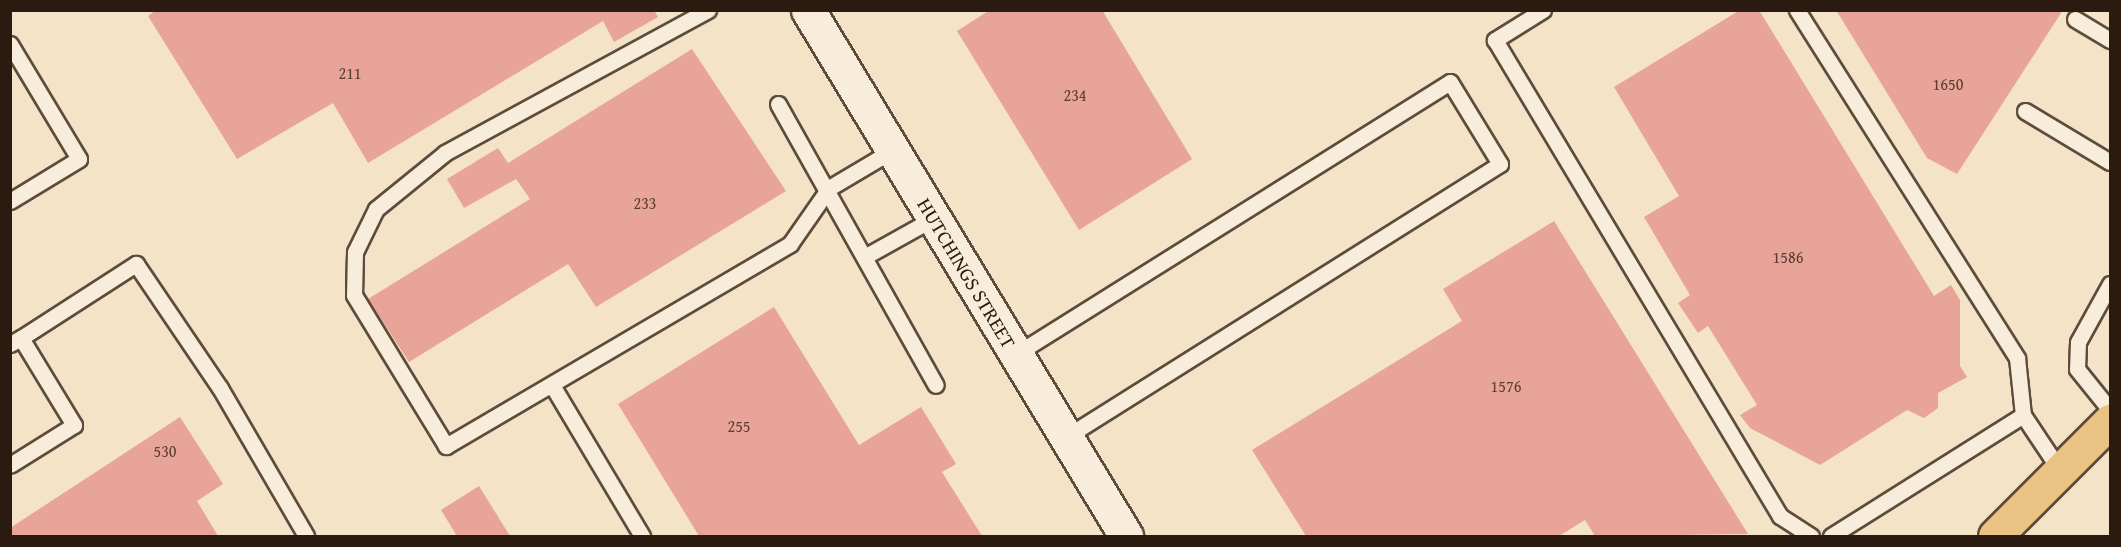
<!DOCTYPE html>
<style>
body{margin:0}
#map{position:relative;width:2121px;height:547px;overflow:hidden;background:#f4e3c6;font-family:"Gentium Book Plus",serif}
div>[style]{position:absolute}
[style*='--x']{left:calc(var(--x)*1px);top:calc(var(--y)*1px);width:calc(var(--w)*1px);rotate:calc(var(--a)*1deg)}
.building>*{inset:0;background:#e8a498}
.roads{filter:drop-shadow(2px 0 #5d4c3d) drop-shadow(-2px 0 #5d4c3d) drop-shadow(0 2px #5d4c3d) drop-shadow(0 -2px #5d4c3d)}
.service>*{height:15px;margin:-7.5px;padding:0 7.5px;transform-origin:7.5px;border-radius:7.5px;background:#f8edda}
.tertiary>*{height:33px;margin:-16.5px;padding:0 16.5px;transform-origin:16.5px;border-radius:16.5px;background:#f8edda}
.primary>*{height:33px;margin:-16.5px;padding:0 16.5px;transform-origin:16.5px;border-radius:16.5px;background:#eac283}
span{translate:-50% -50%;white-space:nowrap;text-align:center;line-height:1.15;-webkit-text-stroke:4.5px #f8edda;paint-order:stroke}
.number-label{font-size:16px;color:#5a3c31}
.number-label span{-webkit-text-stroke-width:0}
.street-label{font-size:20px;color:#2b1a0f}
.frame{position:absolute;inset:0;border:12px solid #2b1a0f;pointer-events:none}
</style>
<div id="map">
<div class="building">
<div style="clip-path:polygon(156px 10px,654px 10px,658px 17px,614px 42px,603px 21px,368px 163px,333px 103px,237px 159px,148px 16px)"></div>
<div style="clip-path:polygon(990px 10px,1102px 10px,1192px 159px,1079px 230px,957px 31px)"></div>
<div style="clip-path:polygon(1740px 10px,1759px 10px,1934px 296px,1951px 285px,1960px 300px,1960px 366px,1967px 377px,1938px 393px,1938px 408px,1924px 418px,1907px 410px,1820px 465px,1750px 428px,1740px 415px,1757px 405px,1708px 326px,1698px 333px,1678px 303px,1690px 295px,1644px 217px,1679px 196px,1614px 87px)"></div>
<div style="clip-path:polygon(1836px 10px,2063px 10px,1957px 174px,1927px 158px)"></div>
<div style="clip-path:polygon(692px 49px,786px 191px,596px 307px,568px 264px,409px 362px,368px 299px,530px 199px,516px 179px,464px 208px,447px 179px,498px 148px,508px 163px)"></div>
<div style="clip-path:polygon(1554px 221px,1748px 534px,1595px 536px,1585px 520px,1559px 536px,1306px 536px,1252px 450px,1462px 321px,1443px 289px)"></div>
<div style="clip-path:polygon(774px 307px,859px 445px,921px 407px,956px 464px,942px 472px,982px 536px,699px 536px,618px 404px)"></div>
<div style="clip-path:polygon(180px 417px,223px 484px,197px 501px,218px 536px,10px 536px,10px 528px)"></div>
<div style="clip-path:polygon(479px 486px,510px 536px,457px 536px,441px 510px)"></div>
</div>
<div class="roads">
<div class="service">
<div style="--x:708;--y:10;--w:299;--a:151.5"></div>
<div style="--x:445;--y:153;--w:89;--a:140.9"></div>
<div style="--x:376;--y:209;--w:48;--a:116"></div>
<div style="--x:355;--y:252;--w:43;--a:91.3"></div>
<div style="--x:354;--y:295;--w:177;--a:58.6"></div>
<div style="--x:446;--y:446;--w:399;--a:-30.4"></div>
<div style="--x:790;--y:244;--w:68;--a:-55.1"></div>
<div style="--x:829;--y:188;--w:74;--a:-30.7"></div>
<div style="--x:1543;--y:10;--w:57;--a:148"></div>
<div style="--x:1495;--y:40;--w:555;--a:59.09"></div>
<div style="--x:1780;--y:516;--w:37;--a:33"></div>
<div style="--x:1797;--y:10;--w:412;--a:57.7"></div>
<div style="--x:2017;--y:358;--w:57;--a:84"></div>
<div style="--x:2023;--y:415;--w:69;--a:56.3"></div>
<div style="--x:2075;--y:19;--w:41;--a:31"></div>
<div style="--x:10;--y:44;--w:134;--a:59"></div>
<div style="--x:79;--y:159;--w:81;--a:148.7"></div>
<div style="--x:778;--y:104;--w:322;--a:60.7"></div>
<div style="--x:2025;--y:111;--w:99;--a:31"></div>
<div style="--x:866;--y:256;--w:78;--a:-29.2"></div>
<div style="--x:2110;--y:284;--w:66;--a:118.9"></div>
<div style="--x:2078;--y:342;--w:27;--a:92"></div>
<div style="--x:2077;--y:369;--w:53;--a:51.2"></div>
<div style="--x:21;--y:338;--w:137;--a:-32.8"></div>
<div style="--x:136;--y:264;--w:150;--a:55.9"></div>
<div style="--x:220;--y:388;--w:171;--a:59.8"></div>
<div style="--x:10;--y:344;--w:13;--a:-29"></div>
<div style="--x:21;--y:338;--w:102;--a:58.7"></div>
<div style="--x:74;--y:425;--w:75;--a:148"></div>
<div style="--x:1016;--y:354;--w:512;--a:-32.08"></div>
<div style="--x:1450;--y:82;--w:96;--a:58.6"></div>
<div style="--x:1500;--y:164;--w:513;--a:147.83"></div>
<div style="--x:552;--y:385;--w:176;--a:59.2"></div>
<div style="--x:1831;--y:536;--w:227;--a:-32.2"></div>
</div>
<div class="tertiary">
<div style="--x:808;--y:10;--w:615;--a:58.84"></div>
</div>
<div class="primary">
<div style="--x:1995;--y:536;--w:163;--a:-45"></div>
</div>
</div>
<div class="number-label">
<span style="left:350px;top:73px">211</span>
<span style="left:1948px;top:84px">1650</span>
<span style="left:1075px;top:95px">234</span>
<span style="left:645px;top:203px">233</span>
<span style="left:1788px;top:257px">1586</span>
<span style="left:1506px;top:386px">1576</span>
<span style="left:739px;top:426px">255</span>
<span style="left:165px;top:451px">530</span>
</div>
<div class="street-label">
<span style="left:967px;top:273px;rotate:59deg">HUTCHINGS STREET</span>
</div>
<div class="frame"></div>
</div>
